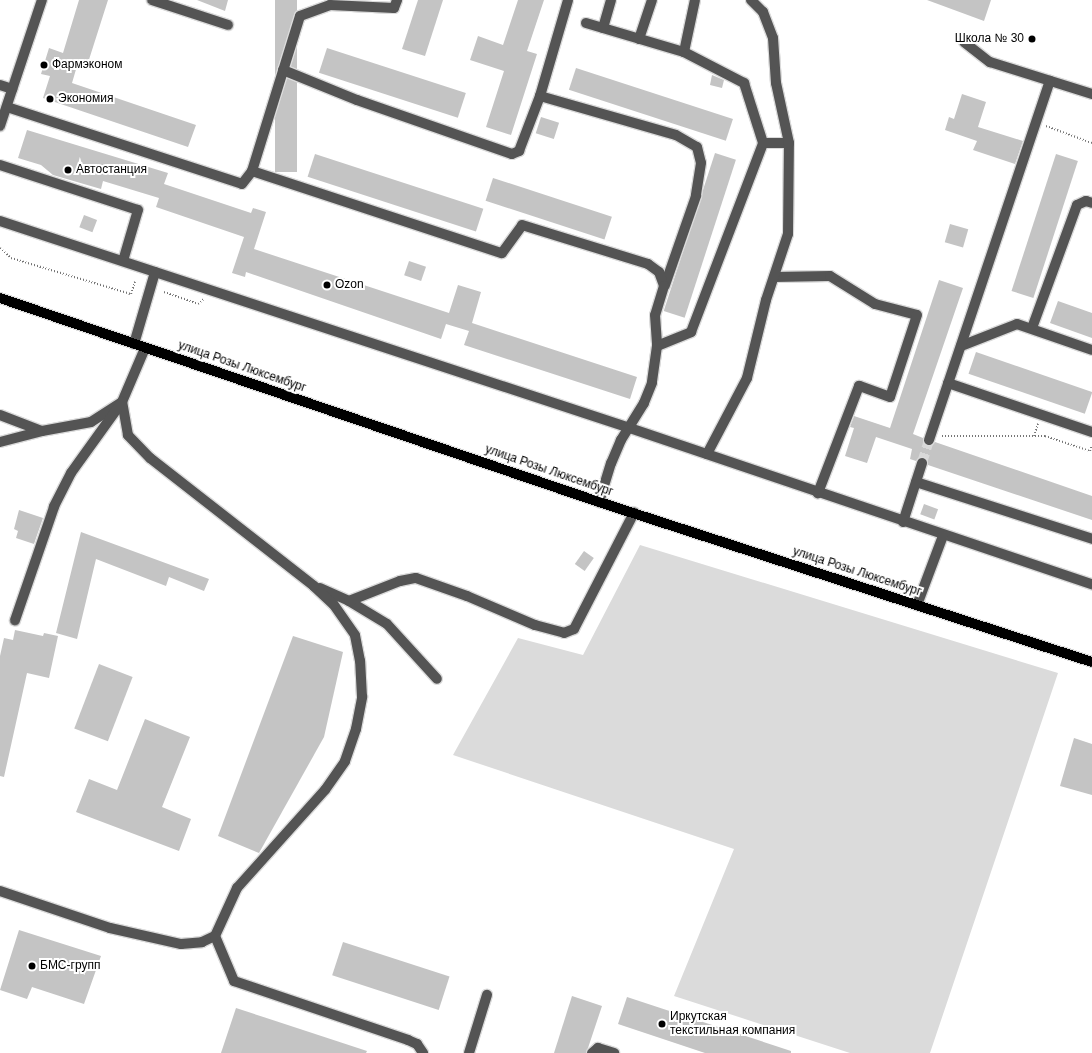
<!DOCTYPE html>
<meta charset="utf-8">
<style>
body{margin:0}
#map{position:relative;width:1092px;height:1053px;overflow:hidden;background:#fff;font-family:Helvetica,sans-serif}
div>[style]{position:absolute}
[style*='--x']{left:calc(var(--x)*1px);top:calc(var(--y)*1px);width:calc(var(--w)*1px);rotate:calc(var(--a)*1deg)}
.green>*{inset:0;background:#dbdbdb}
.building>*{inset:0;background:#c4c4c4;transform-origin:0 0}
.minor-tunnel>*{height:10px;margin-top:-5px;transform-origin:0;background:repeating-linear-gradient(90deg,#d9d9d9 0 10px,transparent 0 15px)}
.path>*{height:2px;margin-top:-1px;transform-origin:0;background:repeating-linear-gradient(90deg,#767676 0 1px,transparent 0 3px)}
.roads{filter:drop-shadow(1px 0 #dbdbdb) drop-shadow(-1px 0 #dbdbdb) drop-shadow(0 1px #dbdbdb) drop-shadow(0 -1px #dbdbdb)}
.minor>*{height:10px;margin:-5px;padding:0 5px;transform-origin:5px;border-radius:5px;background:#545454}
.major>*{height:10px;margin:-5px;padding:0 5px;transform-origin:5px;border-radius:5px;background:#000}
.dots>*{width:11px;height:11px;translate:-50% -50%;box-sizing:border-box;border:2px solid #fff;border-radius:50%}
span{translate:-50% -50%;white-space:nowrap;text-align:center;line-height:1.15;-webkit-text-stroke:4px #fff;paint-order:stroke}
.poi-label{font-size:12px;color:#000}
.right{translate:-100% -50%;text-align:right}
.left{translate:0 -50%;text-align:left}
.street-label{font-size:12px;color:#000}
</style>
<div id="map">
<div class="green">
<div style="clip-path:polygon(640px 545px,1058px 673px,930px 1053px,850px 1053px,674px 996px,734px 849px,453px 755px,518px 638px,583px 655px)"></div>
</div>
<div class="building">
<div style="clip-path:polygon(79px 0,108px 0,86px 69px,77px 66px,72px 83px,196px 125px,188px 147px,43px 98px,50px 76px,41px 74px,49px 48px,63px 53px)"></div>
<div style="clip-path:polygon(197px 0,228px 0,225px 11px)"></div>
<div style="left:275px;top:0;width:22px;height:172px"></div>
<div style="clip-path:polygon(418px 0,443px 0,425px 56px,402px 49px)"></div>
<div style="clip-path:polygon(518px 0,544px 0,527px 51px,537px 54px,511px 135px,486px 127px,504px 71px,470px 60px,478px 36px,503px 45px)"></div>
<div style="clip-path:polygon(927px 0,991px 0,984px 21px)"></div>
<div style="left:327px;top:48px;width:146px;height:26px;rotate:18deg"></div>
<div style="left:576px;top:68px;width:165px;height:23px;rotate:18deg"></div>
<div style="clip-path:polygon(712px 75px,724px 80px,722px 88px,710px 85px)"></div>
<div style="clip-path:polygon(962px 94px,986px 102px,978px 127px,1023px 141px,1015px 164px,973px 150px,977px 141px,945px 130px,949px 117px,954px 119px)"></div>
<div style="left:541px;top:117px;width:19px;height:17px;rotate:18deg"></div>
<div style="clip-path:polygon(27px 130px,168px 173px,164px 184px,251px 213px,253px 208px,266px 212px,254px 249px,449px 313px,458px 285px,481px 292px,472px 323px,637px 377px,630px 399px,464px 345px,469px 331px,446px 324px,441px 339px,246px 272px,245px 277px,232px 273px,244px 237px,156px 207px,159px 198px,103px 181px,101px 189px,53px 175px,41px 165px,18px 158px)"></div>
<div style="left:715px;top:153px;width:22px;height:166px;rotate:18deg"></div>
<div style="left:315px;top:154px;width:177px;height:24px;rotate:18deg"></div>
<div style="left:1056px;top:154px;width:23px;height:144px;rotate:18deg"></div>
<div style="left:493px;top:178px;width:125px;height:24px;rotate:18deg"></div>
<div style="left:84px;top:215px;width:14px;height:13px;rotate:21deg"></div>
<div style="left:950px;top:224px;width:19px;height:19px;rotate:16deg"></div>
<div style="left:409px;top:261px;width:18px;height:15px;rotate:19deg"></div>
<div style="clip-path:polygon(939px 280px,963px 288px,913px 434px,923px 438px,927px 446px,935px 442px,1092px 496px,1092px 520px,928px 465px,924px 457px,916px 461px,910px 459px,912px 449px,876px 437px,867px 463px,845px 456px,854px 428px,850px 427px,854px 416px,890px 428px)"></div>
<div style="clip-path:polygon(1058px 301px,1092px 313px,1092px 338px,1050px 323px)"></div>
<div style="left:976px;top:352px;width:123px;height:23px;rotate:19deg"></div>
<div style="left:924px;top:504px;width:15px;height:11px;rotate:20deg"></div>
<div style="clip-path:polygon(19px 510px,43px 518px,34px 544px,16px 538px,18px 531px,14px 529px)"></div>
<div style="clip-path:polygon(81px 532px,209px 579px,204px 591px,169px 577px,166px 586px,96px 559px,77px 639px,56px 633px)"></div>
<div style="left:584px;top:551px;width:12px;height:16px;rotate:35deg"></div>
<div style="clip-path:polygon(15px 630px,43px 636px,44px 633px,58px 636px,49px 678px,27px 673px,4px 777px,0 776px,0 656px,4px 638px,13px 640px)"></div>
<div style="clip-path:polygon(293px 636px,343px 652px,324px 737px,259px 853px,218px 836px)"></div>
<div style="left:99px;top:664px;width:36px;height:69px;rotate:21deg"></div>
<div style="clip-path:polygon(145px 719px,190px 737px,162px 807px,191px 819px,179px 851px,76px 812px,89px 779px,117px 790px)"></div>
<div style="clip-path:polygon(1074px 738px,1092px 744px,1092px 795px,1060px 786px)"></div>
<div style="clip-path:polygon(19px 930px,101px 956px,84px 1004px,32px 987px,27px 999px,0 990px)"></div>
<div style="left:343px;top:942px;width:112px;height:35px;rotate:18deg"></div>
<div style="clip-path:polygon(572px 996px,602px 1006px,588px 1048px,586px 1053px,554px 1053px)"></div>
<div style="clip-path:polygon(627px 997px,791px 1051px,791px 1053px,705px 1053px,618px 1024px)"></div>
<div style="clip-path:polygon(236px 1008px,367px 1051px,366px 1053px,221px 1053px)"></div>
</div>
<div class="minor-tunnel">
<div style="--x:922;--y:463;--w:24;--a:-73"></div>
</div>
<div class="path">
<div style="--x:1046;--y:126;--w:49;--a:20.3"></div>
<div style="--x:0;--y:248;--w:15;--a:42"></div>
<div style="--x:11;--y:258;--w:125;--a:16.7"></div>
<div style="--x:131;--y:294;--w:13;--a:-72"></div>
<div style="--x:164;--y:292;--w:36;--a:19"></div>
<div style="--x:198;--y:304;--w:8;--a:-40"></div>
<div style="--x:942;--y:436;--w:103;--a:0"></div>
<div style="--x:1045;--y:436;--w:47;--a:18.4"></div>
<div style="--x:1090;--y:451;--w:6;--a:-72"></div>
<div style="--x:1034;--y:436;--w:13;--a:-72"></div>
</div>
<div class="roads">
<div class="minor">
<div style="--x:152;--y:0;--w:80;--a:18.2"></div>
<div style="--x:586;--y:23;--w:102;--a:16.5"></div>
<div style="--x:684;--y:52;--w:68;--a:27.3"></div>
<div style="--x:744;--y:83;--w:63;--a:72.4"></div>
<div style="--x:603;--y:28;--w:29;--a:-74"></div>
<div style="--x:639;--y:39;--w:41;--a:-71.6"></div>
<div style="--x:964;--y:42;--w:33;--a:38"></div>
<div style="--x:990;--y:62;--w:107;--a:17.4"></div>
<div style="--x:684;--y:52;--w:53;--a:-78.1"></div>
<div style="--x:283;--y:70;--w:80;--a:22.1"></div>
<div style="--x:357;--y:100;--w:164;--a:19.2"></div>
<div style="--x:512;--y:154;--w:8;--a:-23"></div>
<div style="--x:519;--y:151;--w:59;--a:-69.1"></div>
<div style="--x:540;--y:96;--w:100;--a:-73.7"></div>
<div style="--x:0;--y:85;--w:13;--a:18"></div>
<div style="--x:540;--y:96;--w:141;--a:16"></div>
<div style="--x:676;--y:135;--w:24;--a:30"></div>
<div style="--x:697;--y:147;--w:16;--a:76"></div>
<div style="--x:701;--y:163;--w:33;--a:99"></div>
<div style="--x:696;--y:196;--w:94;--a:109.2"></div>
<div style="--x:7;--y:107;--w:247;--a:18.1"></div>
<div style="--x:242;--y:184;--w:16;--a:-52"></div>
<div style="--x:252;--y:171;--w:162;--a:-72.8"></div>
<div style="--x:300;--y:16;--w:32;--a:-20"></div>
<div style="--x:330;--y:5;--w:64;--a:2.7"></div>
<div style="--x:394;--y:8;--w:9;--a:-69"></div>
<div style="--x:0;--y:126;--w:133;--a:-71.6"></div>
<div style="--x:0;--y:165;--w:145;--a:18.1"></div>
<div style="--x:138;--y:210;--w:53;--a:106.4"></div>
<div style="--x:252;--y:171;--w:263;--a:18.2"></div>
<div style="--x:502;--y:253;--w:34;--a:-54"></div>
<div style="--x:522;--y:225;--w:132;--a:17.2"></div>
<div style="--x:648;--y:264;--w:14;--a:36"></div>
<div style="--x:659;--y:272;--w:15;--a:70"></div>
<div style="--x:664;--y:286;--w:30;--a:107"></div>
<div style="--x:655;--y:315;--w:31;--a:86"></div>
<div style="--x:657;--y:346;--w:37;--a:98"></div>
<div style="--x:652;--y:383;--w:22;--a:112"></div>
<div style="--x:644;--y:403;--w:44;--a:121.9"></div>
<div style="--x:621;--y:440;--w:25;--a:113"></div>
<div style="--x:611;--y:463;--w:41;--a:107.1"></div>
<div style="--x:0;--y:221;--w:663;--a:18.19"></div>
<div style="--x:630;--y:428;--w:488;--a:18.7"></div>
<div style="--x:774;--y:277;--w:56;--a:-1"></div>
<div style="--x:830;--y:276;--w:53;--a:31.9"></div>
<div style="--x:875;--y:304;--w:43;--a:14.7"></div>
<div style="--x:917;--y:315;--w:86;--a:108.2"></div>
<div style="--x:890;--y:397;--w:33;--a:-160"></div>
<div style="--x:859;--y:386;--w:115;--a:111"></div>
<div style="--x:1032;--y:328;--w:131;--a:-69.9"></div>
<div style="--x:1077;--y:205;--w:10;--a:-24"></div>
<div style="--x:1086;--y:201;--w:6;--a:18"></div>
<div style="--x:134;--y:344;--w:75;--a:-73.7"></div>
<div style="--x:657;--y:346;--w:37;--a:-22"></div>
<div style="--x:691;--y:332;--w:202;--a:-69.1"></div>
<div style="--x:763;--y:143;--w:26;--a:0"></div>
<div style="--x:961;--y:346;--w:60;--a:-21.4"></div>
<div style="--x:1017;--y:324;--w:79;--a:19.1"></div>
<div style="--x:948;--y:383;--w:152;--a:18.8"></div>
<div style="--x:0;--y:415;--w:45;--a:20.9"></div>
<div style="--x:42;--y:431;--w:50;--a:-10.4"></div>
<div style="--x:91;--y:422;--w:37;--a:-33"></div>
<div style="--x:122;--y:402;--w:59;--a:-66.9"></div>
<div style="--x:929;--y:440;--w:379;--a:-71.4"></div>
<div style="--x:0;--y:442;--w:43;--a:-14.7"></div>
<div style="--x:707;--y:454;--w:86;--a:-62.2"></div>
<div style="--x:747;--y:378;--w:80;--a:-76.3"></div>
<div style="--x:766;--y:300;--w:70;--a:-71.6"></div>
<div style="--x:788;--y:234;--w:91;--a:-89.4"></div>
<div style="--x:789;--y:143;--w:61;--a:-102.2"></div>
<div style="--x:776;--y:83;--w:45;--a:-93.8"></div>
<div style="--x:773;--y:38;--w:28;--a:-111"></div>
<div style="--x:763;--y:12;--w:17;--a:-135"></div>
<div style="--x:916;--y:482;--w:185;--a:17.9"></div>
<div style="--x:903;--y:522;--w:62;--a:-72.1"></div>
<div style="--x:320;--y:588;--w:32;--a:24"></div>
<div style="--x:349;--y:601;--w:44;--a:31.2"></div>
<div style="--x:387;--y:624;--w:74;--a:47.7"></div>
<div style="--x:349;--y:601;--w:55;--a:-21.4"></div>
<div style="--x:400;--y:581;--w:16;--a:-11"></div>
<div style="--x:416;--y:578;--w:54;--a:19.4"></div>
<div style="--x:467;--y:596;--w:74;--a:23.1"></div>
<div style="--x:535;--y:625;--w:30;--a:15"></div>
<div style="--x:564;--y:633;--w:11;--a:-22"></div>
<div style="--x:574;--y:629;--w:131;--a:-62.7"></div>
<div style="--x:917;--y:605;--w:74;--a:-69.4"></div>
<div style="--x:0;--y:891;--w:116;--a:18.6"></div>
<div style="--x:110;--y:928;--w:73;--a:12.7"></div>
<div style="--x:181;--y:944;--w:21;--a:-5"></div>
<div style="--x:202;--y:942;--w:14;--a:-25"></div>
<div style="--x:215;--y:936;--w:53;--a:-65.4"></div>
<div style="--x:237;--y:888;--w:132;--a:-48.1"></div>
<div style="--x:325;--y:790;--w:35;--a:-55"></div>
<div style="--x:345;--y:761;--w:34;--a:-71"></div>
<div style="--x:356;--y:729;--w:33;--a:-79"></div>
<div style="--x:362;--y:697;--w:36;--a:-93"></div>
<div style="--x:360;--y:661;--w:26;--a:-101"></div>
<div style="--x:355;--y:635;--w:38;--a:-125"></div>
<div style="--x:333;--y:604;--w:26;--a:-137"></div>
<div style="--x:314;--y:586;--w:208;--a:-142"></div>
<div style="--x:150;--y:458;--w:32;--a:-134"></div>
<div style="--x:128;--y:435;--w:34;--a:-100"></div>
<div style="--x:122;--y:402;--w:87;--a:125.7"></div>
<div style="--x:71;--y:473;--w:38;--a:117"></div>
<div style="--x:54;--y:507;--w:120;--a:109"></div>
<div style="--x:215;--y:936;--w:49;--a:67.1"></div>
<div style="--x:234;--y:981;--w:184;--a:18.7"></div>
<div style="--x:408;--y:1040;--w:10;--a:24"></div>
<div style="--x:417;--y:1044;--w:11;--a:56"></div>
<div style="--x:469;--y:1053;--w:61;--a:-72.8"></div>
<div style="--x:592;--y:1053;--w:8;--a:-40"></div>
<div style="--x:598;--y:1048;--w:17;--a:17"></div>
</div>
<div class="major">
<div style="--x:0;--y:298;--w:633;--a:18.81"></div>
<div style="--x:599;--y:502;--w:518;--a:17.98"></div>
</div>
</div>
<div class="dots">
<div style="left:1032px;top:39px;background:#000"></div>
<div style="left:44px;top:65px;background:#000"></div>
<div style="left:50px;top:99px;background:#000"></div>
<div style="left:68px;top:170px;background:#000"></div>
<div style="left:327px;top:285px;background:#000"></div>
<div style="left:32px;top:966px;background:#000"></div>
<div style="left:662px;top:1024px;background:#000"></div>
</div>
<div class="poi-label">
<span class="right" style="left:1024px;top:39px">Школа № 30</span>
<span class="left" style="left:52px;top:65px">Фармэконом</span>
<span class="left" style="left:58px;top:99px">Экономия</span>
<span class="left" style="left:76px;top:170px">Автостанция</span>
<span class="left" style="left:335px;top:285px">Ozon</span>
<span class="left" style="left:40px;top:966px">БМС-групп</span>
<span class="left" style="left:670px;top:1024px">Иркутская<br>текстильная компания</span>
</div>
<div class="street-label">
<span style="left:242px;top:367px;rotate:19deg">улица Розы Люксембург</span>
<span style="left:549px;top:471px;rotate:19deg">улица Розы Люксембург</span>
<span style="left:857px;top:572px;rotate:18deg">улица Розы Люксембург</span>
</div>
</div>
